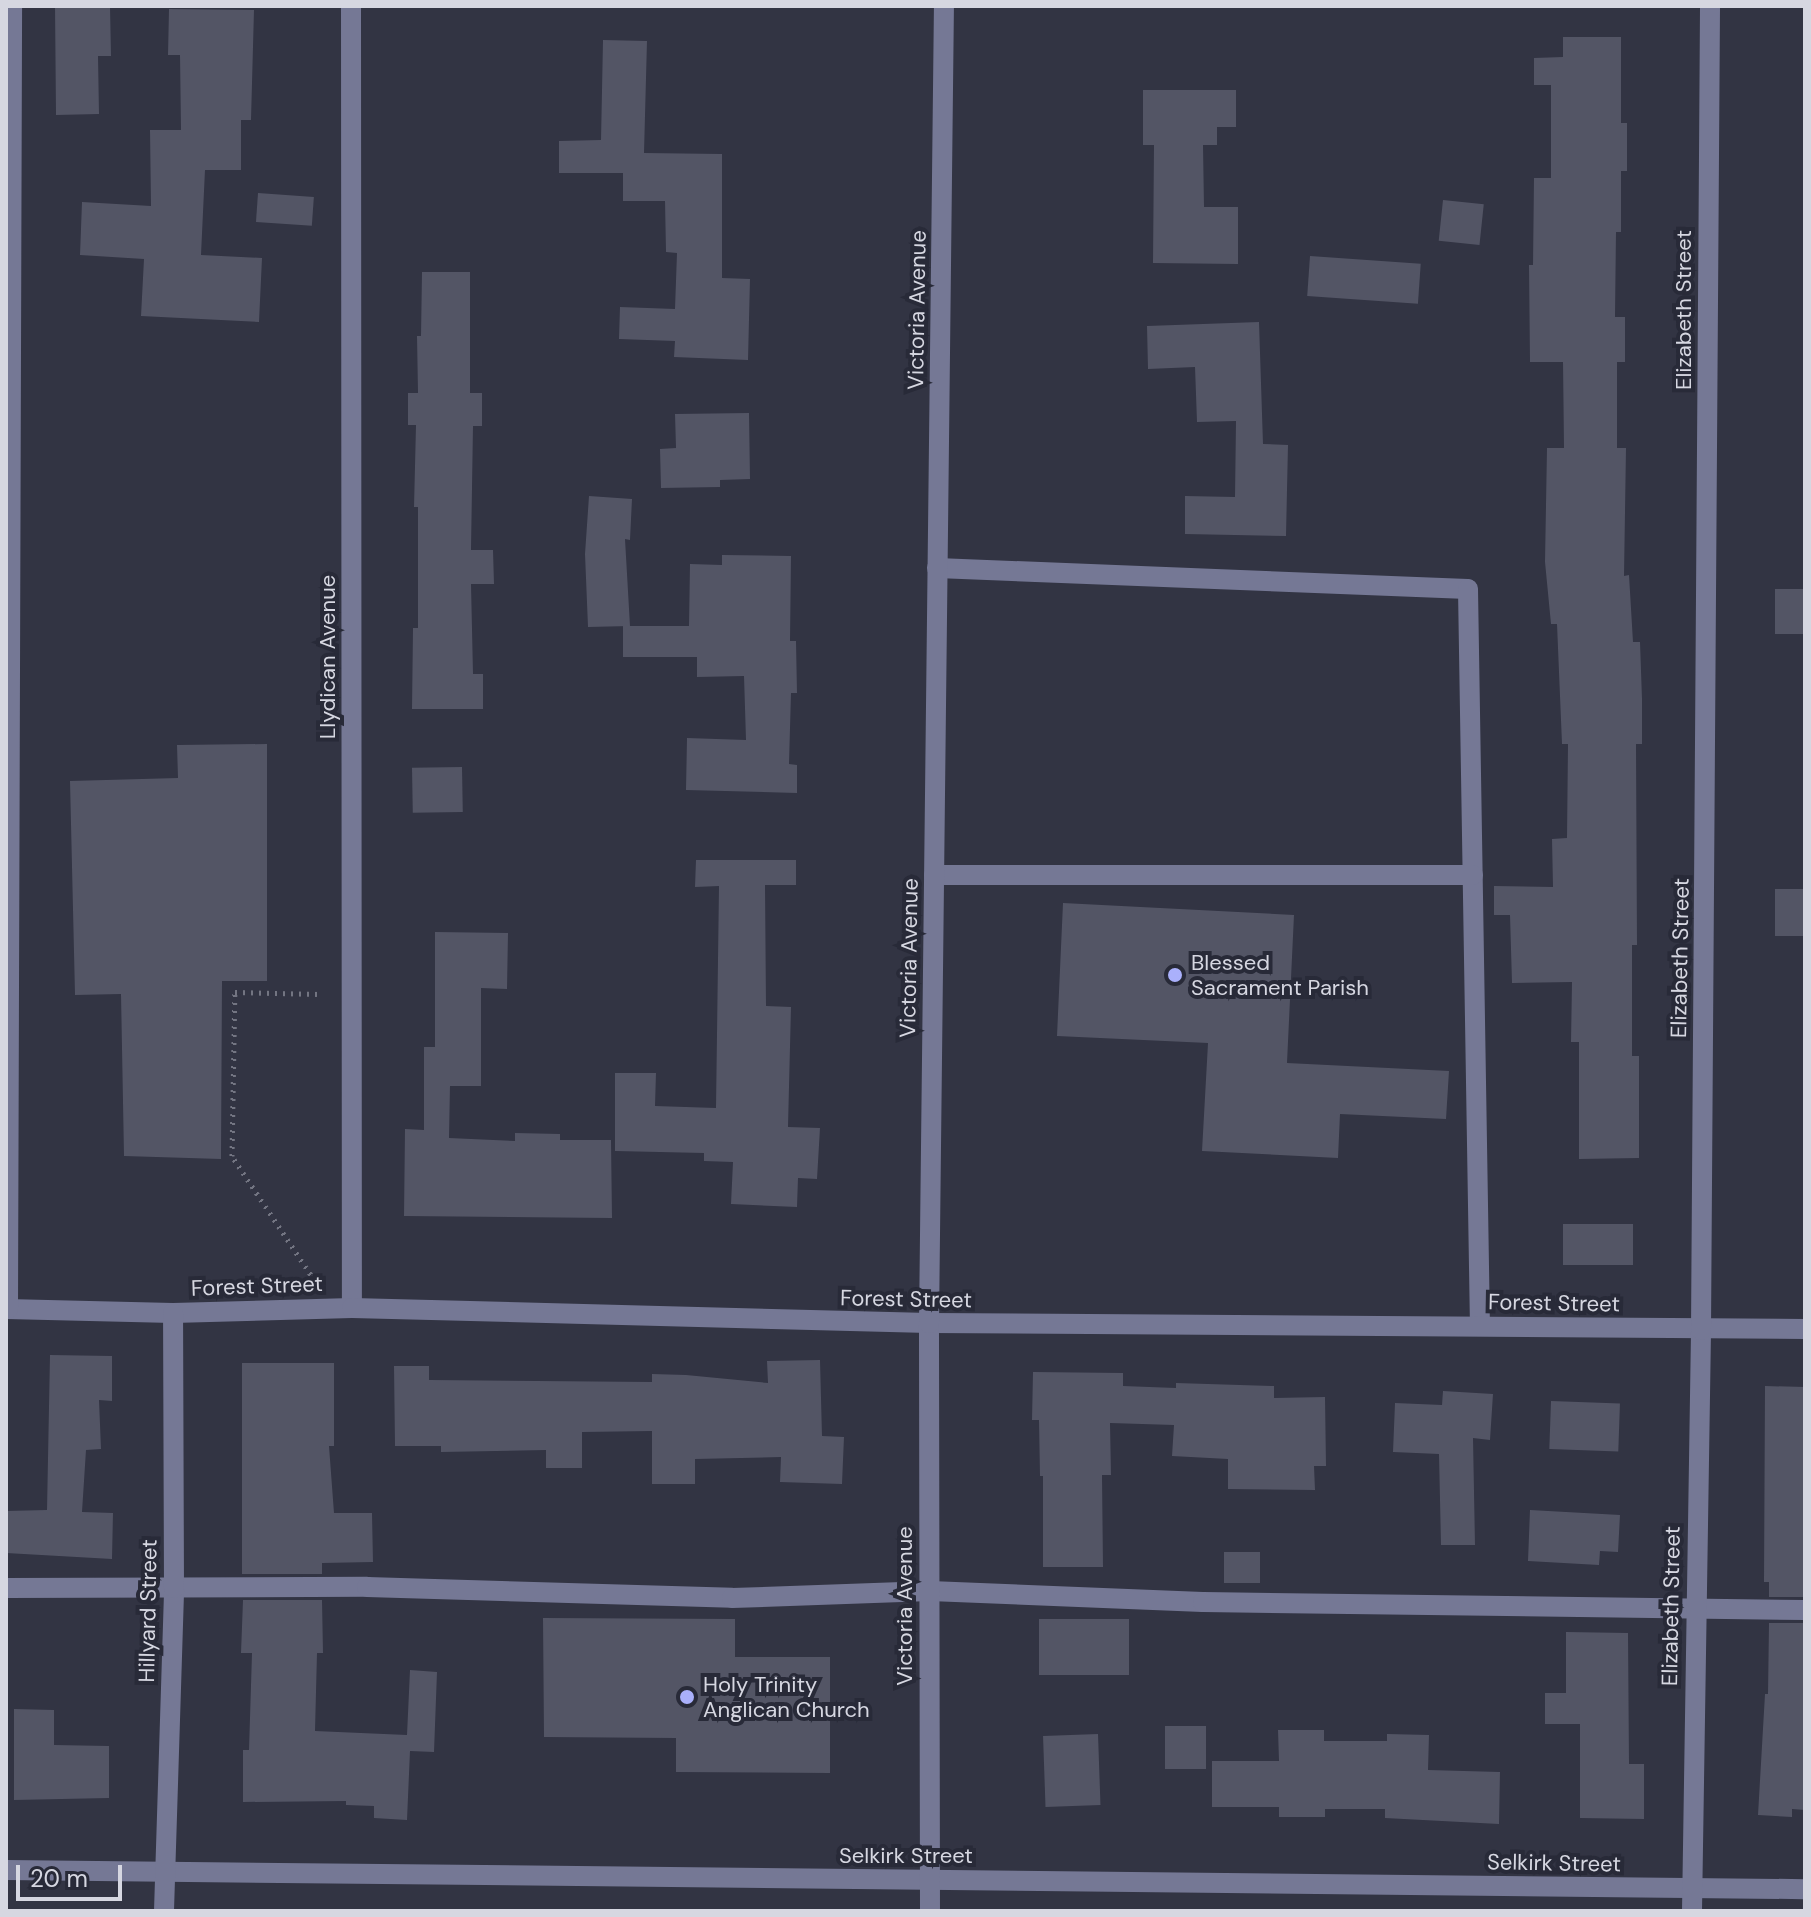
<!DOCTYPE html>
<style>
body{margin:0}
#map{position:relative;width:1811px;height:1917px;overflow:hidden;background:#323443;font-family:"DM Sans",sans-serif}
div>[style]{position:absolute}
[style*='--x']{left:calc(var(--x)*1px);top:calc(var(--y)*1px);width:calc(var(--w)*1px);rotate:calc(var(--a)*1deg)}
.building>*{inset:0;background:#535565;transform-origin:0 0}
.path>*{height:5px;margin-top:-2.5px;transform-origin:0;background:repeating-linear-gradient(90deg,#737582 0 2px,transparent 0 8px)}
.minor>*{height:20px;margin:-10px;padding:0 10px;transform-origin:10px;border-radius:10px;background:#757895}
.dots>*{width:22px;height:22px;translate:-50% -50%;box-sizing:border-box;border:4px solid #282a38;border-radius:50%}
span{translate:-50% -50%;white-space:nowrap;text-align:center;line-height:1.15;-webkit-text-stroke:8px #282a38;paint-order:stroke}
.street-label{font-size:22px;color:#d6d7e1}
.poi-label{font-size:22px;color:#d6d7e1}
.left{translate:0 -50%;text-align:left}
.frame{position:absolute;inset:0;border:8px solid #d6d7e1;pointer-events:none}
.scale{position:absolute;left:16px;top:1865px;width:106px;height:36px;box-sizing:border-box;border:4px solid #d6d7e1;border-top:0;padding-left:10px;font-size:24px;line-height:28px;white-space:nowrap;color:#d6d7e1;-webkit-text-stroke:6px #282a38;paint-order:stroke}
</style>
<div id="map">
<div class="building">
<div style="clip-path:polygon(55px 6px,110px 6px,111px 56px,98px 56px,99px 114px,56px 115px)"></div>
<div style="clip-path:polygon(169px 9px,254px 10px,251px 120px,241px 120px,241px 170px,205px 170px,201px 255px,262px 258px,259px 322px,141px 316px,144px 259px,80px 255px,82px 202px,151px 206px,150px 130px,181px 130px,180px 55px,168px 55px)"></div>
<div style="clip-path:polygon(1563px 37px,1621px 37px,1621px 123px,1627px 123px,1627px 171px,1621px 171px,1621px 232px,1616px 232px,1615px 317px,1625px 317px,1625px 362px,1617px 362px,1617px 448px,1626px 448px,1624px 576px,1629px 575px,1633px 642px,1640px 642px,1642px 699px,1642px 744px,1636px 744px,1637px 945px,1632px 945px,1632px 1056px,1639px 1056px,1639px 1158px,1579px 1159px,1579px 1042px,1571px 1042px,1572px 982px,1512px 983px,1510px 915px,1494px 915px,1494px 886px,1553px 887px,1552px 839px,1567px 838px,1568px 744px,1562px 744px,1557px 624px,1551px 624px,1545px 562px,1547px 448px,1564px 448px,1563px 362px,1530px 362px,1529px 265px,1533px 265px,1534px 178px,1551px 178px,1551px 85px,1534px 85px,1534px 58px,1563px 57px)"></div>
<div style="clip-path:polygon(603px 40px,647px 41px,644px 153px,722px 154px,722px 278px,750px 279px,748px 360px,674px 357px,675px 341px,619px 339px,620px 307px,675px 309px,677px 253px,666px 252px,665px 201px,623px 201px,623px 173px,559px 173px,559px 141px,601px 140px)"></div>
<div style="clip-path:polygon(1143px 90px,1236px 90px,1236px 127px,1217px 127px,1217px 145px,1203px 145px,1204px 207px,1238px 207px,1238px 264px,1153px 263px,1154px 145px,1143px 145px)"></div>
<div style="left:258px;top:193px;width:56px;height:29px;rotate:4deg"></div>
<div style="left:1443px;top:200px;width:41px;height:41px;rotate:6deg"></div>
<div style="left:1310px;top:256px;width:111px;height:40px;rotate:4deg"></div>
<div style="clip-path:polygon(422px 272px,470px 272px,470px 393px,482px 393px,482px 426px,473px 426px,471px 550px,493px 550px,494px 584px,471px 584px,473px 674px,483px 674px,483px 709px,412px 709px,413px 628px,418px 628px,418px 507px,414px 507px,416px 425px,408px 425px,408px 393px,418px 393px,417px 336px,421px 336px)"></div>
<div style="clip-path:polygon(1259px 322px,1263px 444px,1288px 445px,1286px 536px,1185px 534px,1185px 496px,1235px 497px,1236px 421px,1197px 422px,1195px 367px,1148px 369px,1147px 326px)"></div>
<div style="clip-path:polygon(749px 413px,750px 479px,720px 480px,720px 487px,661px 488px,660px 449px,676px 448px,675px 414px)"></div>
<div style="clip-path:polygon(589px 496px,632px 499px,630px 540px,625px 539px,630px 626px,588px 627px,585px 554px)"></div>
<div style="clip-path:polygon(722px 555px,791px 556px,790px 641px,796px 641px,797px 693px,791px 693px,789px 764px,797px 765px,797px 793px,686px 790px,687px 738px,746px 740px,744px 676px,697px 677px,697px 657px,623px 657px,623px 626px,689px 626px,690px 564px,722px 565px)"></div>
<div style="left:1805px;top:589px;width:45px;height:30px;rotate:90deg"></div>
<div style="clip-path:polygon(267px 744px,267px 981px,222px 981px,221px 1159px,124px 1156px,121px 994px,75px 995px,70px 781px,178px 778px,177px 745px)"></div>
<div style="left:462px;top:767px;width:45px;height:50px;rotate:89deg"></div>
<div style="clip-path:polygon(696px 860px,796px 860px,796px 885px,765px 885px,766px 1006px,791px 1007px,788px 1127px,820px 1128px,817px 1179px,798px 1178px,797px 1207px,731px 1204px,733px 1162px,704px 1161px,704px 1153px,615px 1151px,615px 1073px,656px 1073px,655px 1106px,716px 1108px,719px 886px,695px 887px)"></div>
<div style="left:1805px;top:889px;width:47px;height:30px;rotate:90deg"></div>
<div style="clip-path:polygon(1063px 903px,1294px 915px,1287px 1063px,1449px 1071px,1446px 1119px,1340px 1114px,1338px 1158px,1202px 1151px,1208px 1043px,1057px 1036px)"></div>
<div style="clip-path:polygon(435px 932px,508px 933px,507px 989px,481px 988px,481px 1086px,450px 1086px,449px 1138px,515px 1141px,515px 1133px,560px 1134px,560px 1140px,611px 1140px,612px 1218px,404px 1216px,405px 1129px,424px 1130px,424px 1047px,435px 1047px)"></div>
<div style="left:1563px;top:1224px;width:70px;height:41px"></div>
<div style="clip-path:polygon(50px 1355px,112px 1356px,112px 1401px,99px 1400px,101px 1449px,86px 1450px,82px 1512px,113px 1513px,112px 1559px,6px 1553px,6px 1511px,47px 1510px)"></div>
<div style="clip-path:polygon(820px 1360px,822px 1436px,844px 1437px,842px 1484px,780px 1482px,781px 1457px,695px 1459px,695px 1484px,652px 1484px,652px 1431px,582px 1432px,582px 1468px,546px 1468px,546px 1450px,441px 1452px,441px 1446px,395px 1446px,394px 1366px,429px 1366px,429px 1380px,652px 1382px,652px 1374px,686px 1375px,768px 1383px,767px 1361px)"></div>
<div style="clip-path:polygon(242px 1363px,334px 1363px,334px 1446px,329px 1446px,334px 1513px,372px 1513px,373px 1562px,322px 1563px,322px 1574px,242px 1574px)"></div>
<div style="clip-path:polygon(1033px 1372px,1123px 1373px,1123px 1386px,1176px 1388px,1176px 1383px,1274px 1386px,1274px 1398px,1325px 1397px,1326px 1466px,1314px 1466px,1315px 1490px,1228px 1489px,1228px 1459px,1172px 1456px,1174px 1425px,1110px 1423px,1111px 1475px,1102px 1475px,1103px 1567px,1043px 1567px,1043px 1476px,1040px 1476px,1039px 1420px,1032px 1420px)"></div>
<div style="clip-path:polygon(1765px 1386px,1805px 1387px,1805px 1597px,1769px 1597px,1769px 1582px,1764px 1582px)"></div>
<div style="clip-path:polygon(1443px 1391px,1493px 1394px,1490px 1440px,1473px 1438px,1475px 1545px,1441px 1545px,1439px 1454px,1393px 1452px,1395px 1403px,1442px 1405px)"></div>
<div style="left:1551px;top:1401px;width:69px;height:48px;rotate:2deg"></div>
<div style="clip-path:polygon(1530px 1510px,1620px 1515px,1618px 1552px,1600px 1551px,1599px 1565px,1528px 1561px)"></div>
<div style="left:1224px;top:1552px;width:36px;height:31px"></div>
<div style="clip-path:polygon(243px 1600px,322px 1600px,323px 1653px,317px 1653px,315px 1731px,407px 1735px,410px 1670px,437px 1672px,434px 1752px,410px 1751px,407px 1820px,374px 1818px,374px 1806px,346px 1805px,346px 1801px,243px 1802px,243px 1750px,249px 1750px,252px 1653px,241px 1653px)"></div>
<div style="clip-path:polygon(543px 1618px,735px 1619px,735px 1657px,830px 1657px,830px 1773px,676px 1772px,676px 1738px,544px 1737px)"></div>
<div style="left:1039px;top:1619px;width:90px;height:56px"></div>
<div style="clip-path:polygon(1769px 1623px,1805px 1623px,1805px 1810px,1792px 1809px,1792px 1817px,1758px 1815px,1765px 1694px,1768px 1694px)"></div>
<div style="clip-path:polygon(1566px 1632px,1628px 1633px,1629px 1764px,1644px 1764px,1644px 1819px,1580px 1818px,1580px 1724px,1545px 1724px,1545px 1693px,1566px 1693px)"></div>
<div style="clip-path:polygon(14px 1709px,54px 1710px,54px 1745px,109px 1746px,109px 1798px,14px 1800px)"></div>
<div style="left:1165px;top:1726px;width:41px;height:43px"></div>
<div style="clip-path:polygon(1278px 1730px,1324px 1730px,1324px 1741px,1387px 1741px,1387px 1734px,1429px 1735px,1428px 1770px,1500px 1772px,1499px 1824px,1385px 1818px,1385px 1809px,1325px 1809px,1325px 1817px,1279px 1817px,1279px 1807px,1212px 1807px,1212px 1761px,1279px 1761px)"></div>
<div style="left:1098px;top:1734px;width:71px;height:55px;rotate:88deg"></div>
</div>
<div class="path">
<div style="--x:315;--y:1281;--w:150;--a:-123.6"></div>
<div style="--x:232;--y:1156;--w:164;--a:-89"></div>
<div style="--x:235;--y:992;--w:84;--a:1.4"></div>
</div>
<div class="minor">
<div style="--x:351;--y:6;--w:1302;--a:89.96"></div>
<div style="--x:937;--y:568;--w:531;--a:2.26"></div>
<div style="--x:1468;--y:589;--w:737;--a:89.07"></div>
<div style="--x:934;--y:875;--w:539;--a:0"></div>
<div style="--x:6;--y:1309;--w:167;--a:1.4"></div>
<div style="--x:173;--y:1313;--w:179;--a:-1.6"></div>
<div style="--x:352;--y:1308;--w:577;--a:1.49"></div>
<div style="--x:929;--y:1323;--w:876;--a:0.39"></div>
<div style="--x:8;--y:1309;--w:1303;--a:-89.82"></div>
<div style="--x:6;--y:1588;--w:361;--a:-0.2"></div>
<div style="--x:367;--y:1587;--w:365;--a:1.7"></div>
<div style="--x:732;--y:1598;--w:198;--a:-2"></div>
<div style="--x:930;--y:1591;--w:273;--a:2.3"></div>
<div style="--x:1203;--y:1602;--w:602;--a:0.76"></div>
<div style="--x:6;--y:1870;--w:1799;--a:0.61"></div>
<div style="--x:164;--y:1911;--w:323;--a:-88.2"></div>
<div style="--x:174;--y:1588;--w:275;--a:-90.2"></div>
<div style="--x:930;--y:1911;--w:588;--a:-90.1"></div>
<div style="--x:929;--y:1323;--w:1317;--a:-89.35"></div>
<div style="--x:1692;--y:1911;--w:581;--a:-89.11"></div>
<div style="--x:1701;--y:1330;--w:1324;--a:-89.61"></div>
</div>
<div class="dots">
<div style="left:1175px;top:975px;background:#aab0fb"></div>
<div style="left:687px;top:1697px;background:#aab0fb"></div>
</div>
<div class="street-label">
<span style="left:917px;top:310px;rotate:-89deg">Victoria Avenue</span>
<span style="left:1684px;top:310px;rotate:-90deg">Elizabeth Street</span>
<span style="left:328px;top:657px;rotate:-90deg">Llydican Avenue</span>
<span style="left:909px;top:958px;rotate:-89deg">Victoria Avenue</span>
<span style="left:1680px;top:958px;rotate:-89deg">Elizabeth Street</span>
<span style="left:257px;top:1286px;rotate:-2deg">Forest Street</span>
<span style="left:906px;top:1299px;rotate:1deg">Forest Street</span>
<span style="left:1554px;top:1303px;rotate:1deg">Forest Street</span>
<span style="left:905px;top:1606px;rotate:-90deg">Victoria Avenue</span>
<span style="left:1671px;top:1606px;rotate:-89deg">Elizabeth Street</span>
<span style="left:148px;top:1611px;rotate:-89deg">Hillyard Street</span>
<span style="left:906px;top:1856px">Selkirk Street</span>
<span style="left:1554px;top:1863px;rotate:1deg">Selkirk Street</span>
</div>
<div class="poi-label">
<span class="left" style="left:1191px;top:975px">Blessed<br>Sacrament Parish</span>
<span class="left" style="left:703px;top:1697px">Holy Trinity<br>Anglican Church</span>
</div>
<div class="frame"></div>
<div class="scale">20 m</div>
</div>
